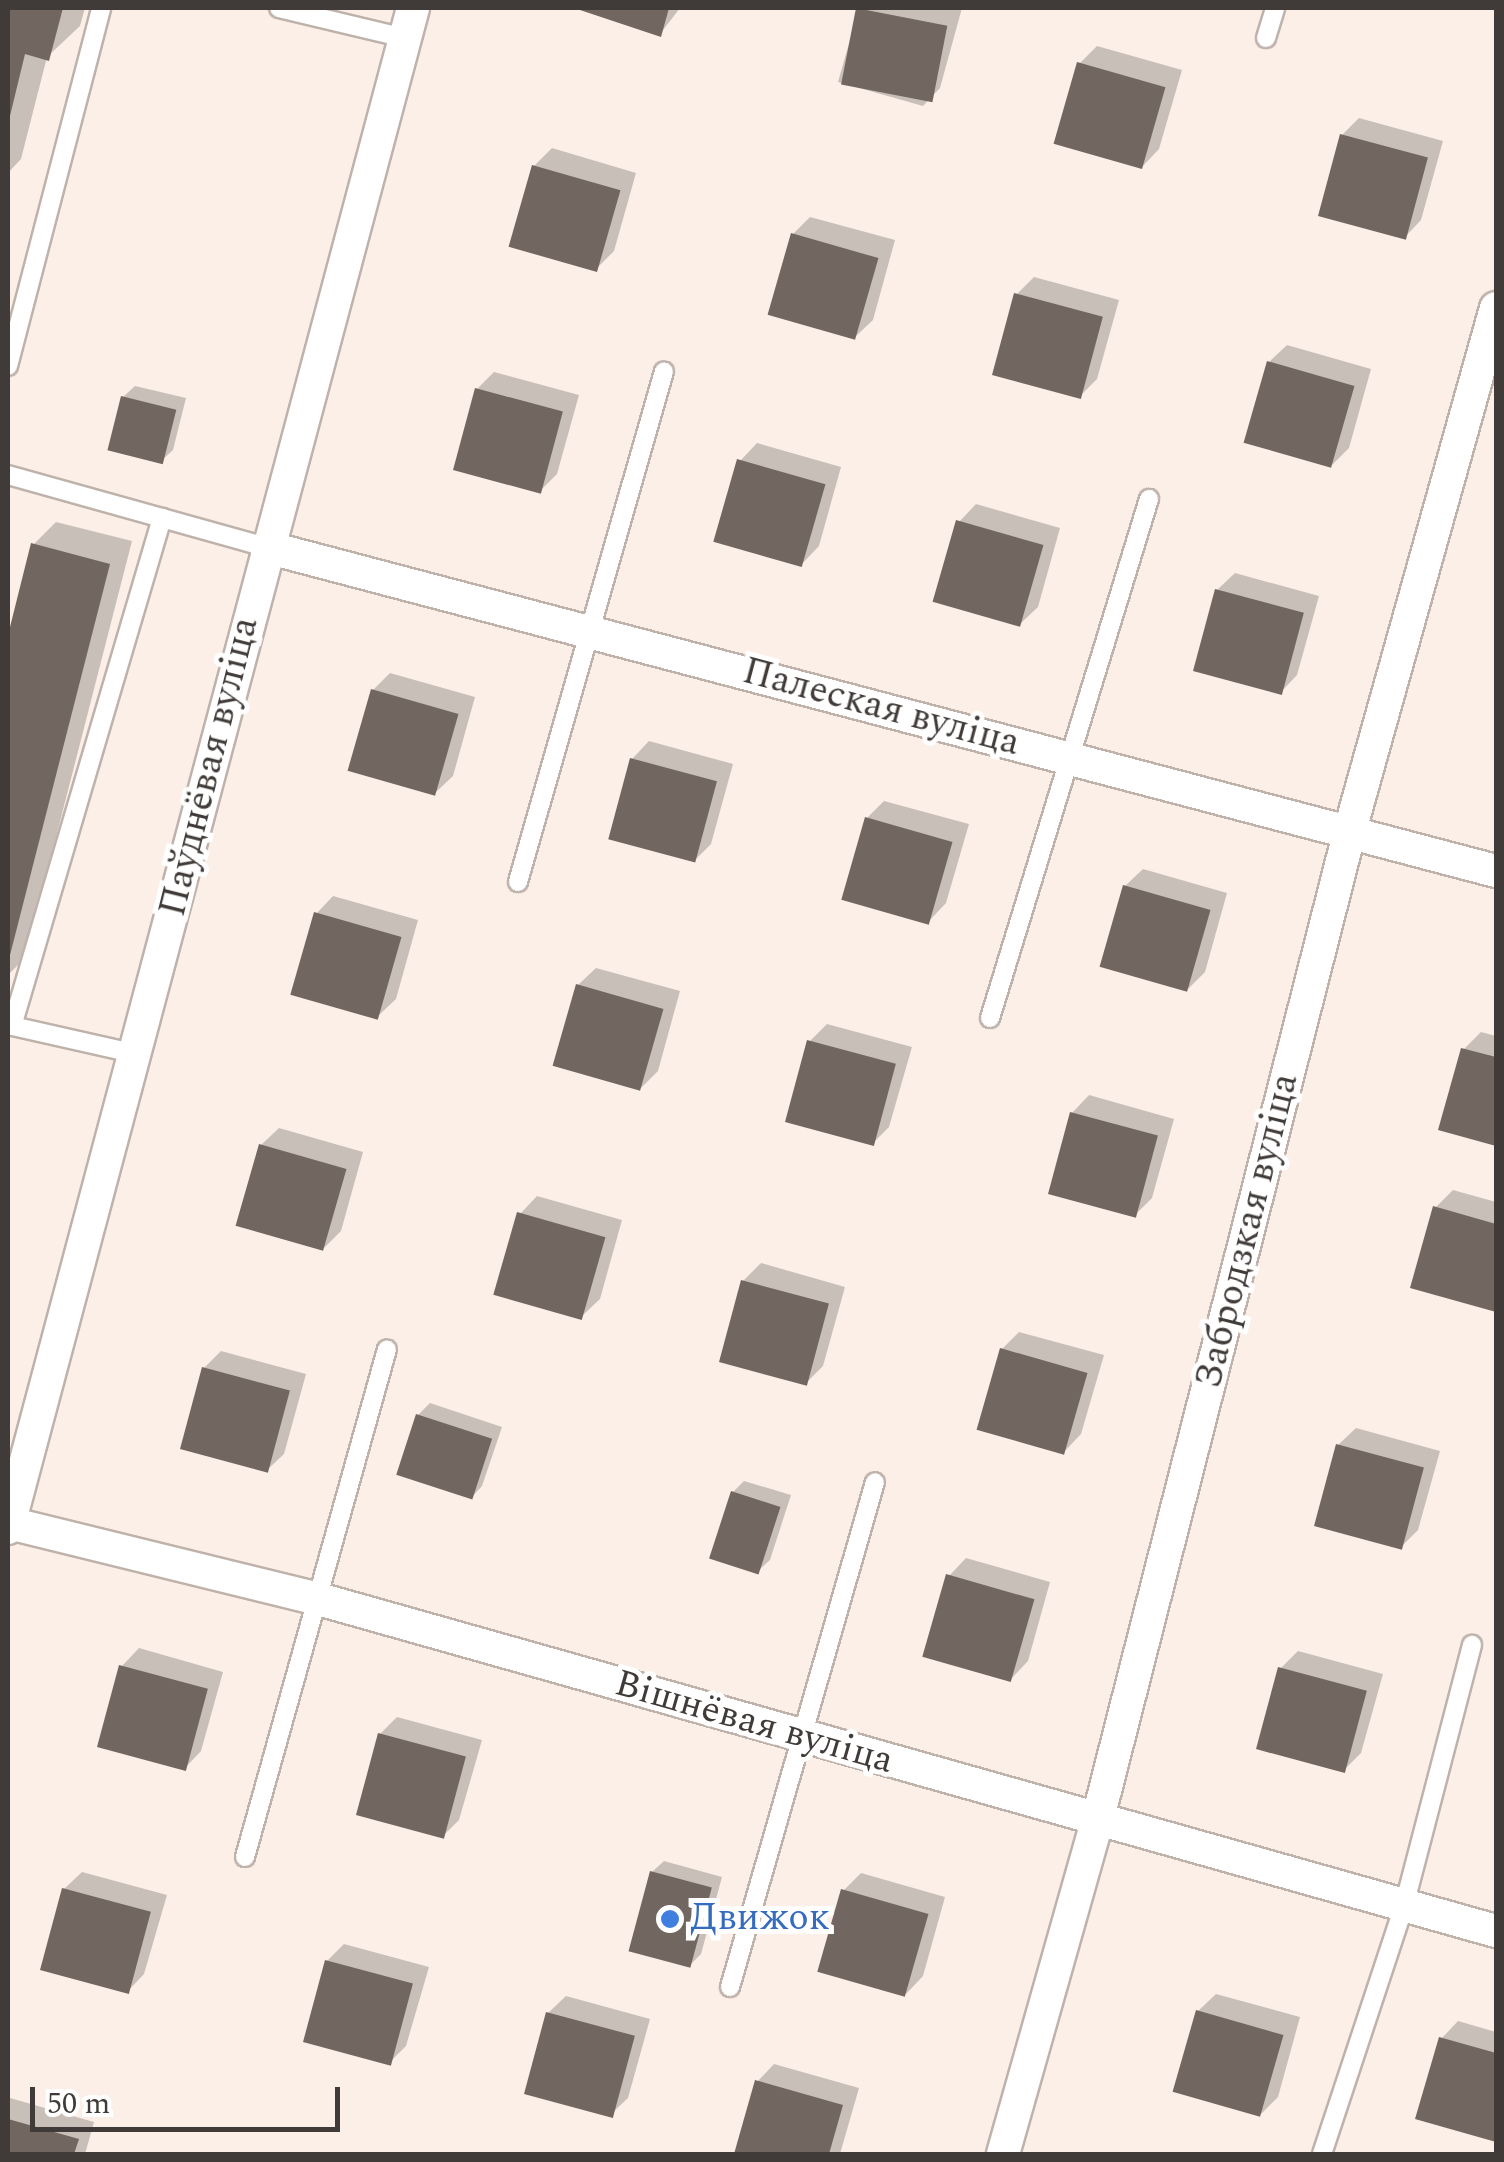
<!DOCTYPE html>
<meta charset="utf-8">
<style>
body{margin:0}
#map{position:relative;width:1504px;height:2162px;overflow:hidden;background:#fcefe8;font-family:Spectral,serif}
div>[style]{position:absolute}
[style*='--x']{left:calc(var(--x)*1px);top:calc(var(--y)*1px);width:calc(var(--w)*1px);rotate:calc(var(--a)*1deg)}
.shadow>*{inset:0;background:#0003}
.building>*{inset:0;background:#716660;transform-origin:0 0}
.roads{filter:drop-shadow(2px 0 #beb2ab) drop-shadow(-2px 0 #beb2ab) drop-shadow(0 2px #beb2ab) drop-shadow(0 -2px #beb2ab)}
.service>*{height:18px;margin:-9px;padding:0 9px;transform-origin:9px;border-radius:9px;background:#fff}
.minor>*{height:32px;margin:-16px;padding:0 16px;transform-origin:16px;border-radius:16px;background:#fff}
.dots>*{width:28px;height:28px;translate:-50% -50%;box-sizing:border-box;border:5px solid #fff;border-radius:50%}
span{translate:-50% -50%;white-space:nowrap;text-align:center;line-height:1.15;-webkit-text-stroke:10px #fff;paint-order:stroke}
.street-label{font-size:38px;color:#403b38}
.shop-label{font-size:38px;color:#366cbe}
.left{translate:0 -50%;text-align:left}
.frame{position:absolute;inset:0;border:10px solid #403b38;pointer-events:none}
.scale{position:absolute;left:30px;top:2087px;width:310px;height:45px;box-sizing:border-box;border:5px solid #403b38;border-top:0;padding-left:12px;font-size:30px;line-height:35px;white-space:nowrap;color:#403b38;-webkit-text-stroke:8px #fff;paint-order:stroke}
</style>
<div id="map">
<div class="shadow">
<div style="clip-path:polygon(8px 8px,85px 8px,80px 26px,47px 57px,21px 159px,8px 173px)"></div>
<div style="clip-path:polygon(576px 8px,680px 8px,660px 34px)"></div>
<div style="clip-path:polygon(859px 8px,962px 8px,940px 88px,923px 106px,838px 82px)"></div>
<div style="clip-path:polygon(1097px 46px,1182px 70px,1159px 149px,1142px 167px,1079px 64px)"></div>
<div style="clip-path:polygon(1359px 118px,1443px 141px,1421px 220px,1404px 238px,1342px 135px)"></div>
<div style="clip-path:polygon(552px 148px,636px 173px,614px 251px,596px 269px,534px 166px)"></div>
<div style="clip-path:polygon(810px 217px,895px 240px,873px 320px,855px 337px,793px 234px)"></div>
<div style="clip-path:polygon(1034px 277px,1119px 300px,1097px 379px,1079px 397px,1017px 294px)"></div>
<div style="clip-path:polygon(1287px 345px,1371px 369px,1349px 448px,1332px 465px,1269px 362px)"></div>
<div style="clip-path:polygon(494px 372px,579px 395px,557px 474px,539px 492px,477px 389px)"></div>
<div style="clip-path:polygon(135px 386px,186px 398px,173px 450px,161px 461px,123px 397px)"></div>
<div style="clip-path:polygon(757px 443px,841px 467px,819px 546px,802px 564px,740px 461px)"></div>
<div style="clip-path:polygon(976px 504px,1060px 528px,1038px 607px,1020px 624px,959px 522px)"></div>
<div style="clip-path:polygon(56px 522px,132px 541px,25px 958px,8px 975px,8px 645px,33px 545px)"></div>
<div style="clip-path:polygon(1235px 573px,1319px 596px,1297px 675px,1280px 693px,1217px 590px)"></div>
<div style="clip-path:polygon(390px 673px,475px 697px,453px 776px,435px 793px,373px 690px)"></div>
<div style="clip-path:polygon(649px 741px,733px 764px,711px 844px,694px 861px,632px 759px)"></div>
<div style="clip-path:polygon(884px 801px,969px 824px,946px 903px,929px 921px,867px 818px)"></div>
<div style="clip-path:polygon(1143px 869px,1227px 893px,1205px 972px,1188px 989px,1125px 886px)"></div>
<div style="clip-path:polygon(333px 896px,418px 920px,396px 999px,378px 1016px,316px 914px)"></div>
<div style="clip-path:polygon(596px 968px,680px 991px,658px 1071px,641px 1088px,578px 985px)"></div>
<div style="clip-path:polygon(827px 1024px,912px 1047px,889px 1127px,872px 1144px,810px 1041px)"></div>
<div style="clip-path:polygon(1481px 1032px,1496px 1036px,1496px 1143px,1441px 1128px,1464px 1049px)"></div>
<div style="clip-path:polygon(1089px 1095px,1174px 1119px,1152px 1198px,1134px 1216px,1072px 1113px)"></div>
<div style="clip-path:polygon(279px 1128px,363px 1152px,341px 1231px,324px 1248px,261px 1145px)"></div>
<div style="clip-path:polygon(1453px 1190px,1496px 1202px,1496px 1310px,1413px 1286px,1436px 1207px)"></div>
<div style="clip-path:polygon(537px 1196px,622px 1220px,600px 1299px,582px 1316px,520px 1214px)"></div>
<div style="clip-path:polygon(761px 1263px,845px 1287px,823px 1366px,805px 1384px,743px 1281px)"></div>
<div style="clip-path:polygon(1019px 1332px,1104px 1355px,1081px 1434px,1064px 1452px,1002px 1349px)"></div>
<div style="clip-path:polygon(221px 1351px,306px 1374px,284px 1454px,266px 1471px,204px 1368px)"></div>
<div style="clip-path:polygon(430px 1403px,502px 1427px,482px 1486px,471px 1498px,418px 1415px)"></div>
<div style="clip-path:polygon(1356px 1428px,1440px 1451px,1418px 1530px,1400px 1548px,1338px 1445px)"></div>
<div style="clip-path:polygon(744px 1481px,791px 1495px,770px 1560px,758px 1571px,733px 1492px)"></div>
<div style="clip-path:polygon(966px 1558px,1050px 1582px,1028px 1661px,1011px 1679px,949px 1576px)"></div>
<div style="clip-path:polygon(139px 1648px,223px 1672px,201px 1751px,184px 1769px,122px 1666px)"></div>
<div style="clip-path:polygon(1298px 1651px,1383px 1674px,1361px 1753px,1343px 1771px,1281px 1668px)"></div>
<div style="clip-path:polygon(397px 1717px,482px 1740px,459px 1820px,442px 1837px,380px 1734px)"></div>
<div style="clip-path:polygon(664px 1861px,722px 1877px,701px 1954px,690px 1965px,652px 1872px)"></div>
<div style="clip-path:polygon(82px 1872px,167px 1895px,144px 1974px,127px 1992px,64px 1889px)"></div>
<div style="clip-path:polygon(861px 1873px,945px 1897px,923px 1976px,906px 1994px,843px 1891px)"></div>
<div style="clip-path:polygon(344px 1944px,429px 1967px,406px 2046px,389px 2063px,327px 1961px)"></div>
<div style="clip-path:polygon(1216px 1994px,1300px 2017px,1278px 2097px,1261px 2114px,1198px 2011px)"></div>
<div style="clip-path:polygon(566px 1996px,650px 2019px,628px 2098px,610px 2115px,548px 2013px)"></div>
<div style="clip-path:polygon(1458px 2021px,1496px 2032px,1496px 2140px,1418px 2118px,1441px 2039px)"></div>
<div style="clip-path:polygon(774px 2064px,859px 2088px,840px 2154px,737px 2154px,757px 2082px)"></div>
<div style="clip-path:polygon(10px 2098px,94px 2122px,85px 2154px,8px 2154px)"></div>
</div>
<div class="building">
<div style="clip-path:polygon(8px 8px,63px 8px,49px 61px,25px 54px,9px 120px)"></div>
<div style="clip-path:polygon(574px 8px,669px 8px,661px 37px)"></div>
<div style="left:856px;top:8px;width:93px;height:78px;rotate:11deg"></div>
<div style="left:1077px;top:62px;width:92px;height:85px;rotate:16deg"></div>
<div style="left:1340px;top:134px;width:91px;height:85px;rotate:15deg"></div>
<div style="left:532px;top:165px;width:92px;height:85px;rotate:16deg"></div>
<div style="left:791px;top:233px;width:91px;height:85px;rotate:16deg"></div>
<div style="left:1014px;top:293px;width:92px;height:85px;rotate:15deg"></div>
<div style="left:1267px;top:361px;width:91px;height:85px;rotate:16deg"></div>
<div style="left:475px;top:388px;width:91px;height:85px;rotate:15deg"></div>
<div style="left:121px;top:396px;width:57px;height:56px;rotate:14deg"></div>
<div style="left:737px;top:459px;width:92px;height:86px;rotate:16deg"></div>
<div style="left:956px;top:520px;width:91px;height:85px;rotate:16deg"></div>
<div style="clip-path:polygon(31px 543px,110px 564px,9px 959px,8px 635px)"></div>
<div style="left:1215px;top:589px;width:92px;height:85px;rotate:15deg"></div>
<div style="left:371px;top:689px;width:91px;height:85px;rotate:16deg"></div>
<div style="left:630px;top:758px;width:90px;height:84px;rotate:15deg"></div>
<div style="left:865px;top:817px;width:91px;height:86px;rotate:16deg"></div>
<div style="left:1123px;top:885px;width:91px;height:85px;rotate:16deg"></div>
<div style="left:314px;top:912px;width:91px;height:86px;rotate:16deg"></div>
<div style="left:576px;top:984px;width:91px;height:85px;rotate:16deg"></div>
<div style="left:807px;top:1040px;width:92px;height:85px;rotate:15deg"></div>
<div style="clip-path:polygon(1461px 1048px,1496px 1057px,1496px 1146px,1438px 1130px)"></div>
<div style="left:1070px;top:1112px;width:91px;height:85px;rotate:15deg"></div>
<div style="left:259px;top:1144px;width:91px;height:85px;rotate:16deg"></div>
<div style="clip-path:polygon(1433px 1206px,1496px 1224px,1496px 1312px,1410px 1288px)"></div>
<div style="left:517px;top:1212px;width:92px;height:86px;rotate:16deg"></div>
<div style="left:741px;top:1280px;width:91px;height:85px;rotate:15deg"></div>
<div style="left:1000px;top:1348px;width:91px;height:85px;rotate:16deg"></div>
<div style="left:202px;top:1367px;width:91px;height:85px;rotate:15deg"></div>
<div style="left:416px;top:1414px;width:80px;height:64px;rotate:18deg"></div>
<div style="left:1336px;top:1444px;width:91px;height:85px;rotate:15deg"></div>
<div style="left:731px;top:1491px;width:52px;height:71px;rotate:18deg"></div>
<div style="left:946px;top:1574px;width:92px;height:86px;rotate:16deg"></div>
<div style="left:119px;top:1665px;width:92px;height:85px;rotate:15deg"></div>
<div style="left:1278px;top:1667px;width:92px;height:85px;rotate:15deg"></div>
<div style="left:378px;top:1733px;width:91px;height:85px;rotate:15deg"></div>
<div style="left:650px;top:1871px;width:64px;height:83px;rotate:15deg"></div>
<div style="left:62px;top:1888px;width:92px;height:85px;rotate:15deg"></div>
<div style="left:841px;top:1889px;width:91px;height:86px;rotate:16deg"></div>
<div style="left:325px;top:1960px;width:91px;height:85px;rotate:15deg"></div>
<div style="left:1196px;top:2010px;width:91px;height:85px;rotate:16deg"></div>
<div style="left:546px;top:2012px;width:92px;height:85px;rotate:15deg"></div>
<div style="clip-path:polygon(1439px 2037px,1496px 2053px,1496px 2142px,1415px 2119px)"></div>
<div style="clip-path:polygon(755px 2080px,843px 2105px,829px 2154px,734px 2154px)"></div>
<div style="clip-path:polygon(8px 2119px,79px 2139px,74px 2154px,8px 2154px)"></div>
</div>
<div class="roads">
<div class="service">
<div style="--x:279;--y:8;--w:130;--a:13.4"></div>
<div style="--x:1266;--y:38;--w:31;--a:-73"></div>
<div style="--x:8;--y:366;--w:370;--a:-75.4"></div>
<div style="--x:8;--y:475;--w:268;--a:15.6"></div>
<div style="--x:518;--y:882;--w:531;--a:-74.05"></div>
<div style="--x:990;--y:1018;--w:543;--a:-72.97"></div>
<div style="--x:8;--y:1025;--w:132;--a:12.7"></div>
<div style="--x:12;--y:1026;--w:530;--a:-73.55"></div>
<div style="--x:245;--y:1857;--w:527;--a:-74.38"></div>
<div style="--x:730;--y:1987;--w:525;--a:-73.98"></div>
<div style="--x:1322;--y:2154;--w:261;--a:-71.7"></div>
<div style="--x:1404;--y:1906;--w:270;--a:-75.4"></div>
</div>
<div class="minor">
<div style="--x:266;--y:547;--w:1272;--a:14.76"></div>
<div style="--x:9;--y:1523;--w:315;--a:13.8"></div>
<div style="--x:315;--y:1598;--w:1227;--a:15.75"></div>
<div style="--x:8;--y:1528;--w:1573;--a:-75.08"></div>
<div style="--x:1003;--y:2154;--w:345;--a:-74.2"></div>
<div style="--x:1097;--y:1822;--w:1024;--a:-75.69"></div>
<div style="--x:1350;--y:830;--w:542;--a:-74.37"></div>
</div>
</div>
<div class="dots">
<div style="left:670px;top:1919px;background:#3f7fe0"></div>
</div>
<div class="street-label">
<span style="left:881px;top:708px;rotate:15deg">Палеская вуліца</span>
<span style="left:210px;top:767px;rotate:-76deg">Паўднёвая вуліца</span>
<span style="left:1248px;top:1231px;rotate:-76deg">Забродзкая вуліца</span>
<span style="left:754px;top:1723px;rotate:16deg">Вішнёвая вуліца</span>
</div>
<div class="shop-label">
<span class="left" style="left:690px;top:1919px">Движок</span>
</div>
<div class="frame"></div>
<div class="scale">50 m</div>
</div>
